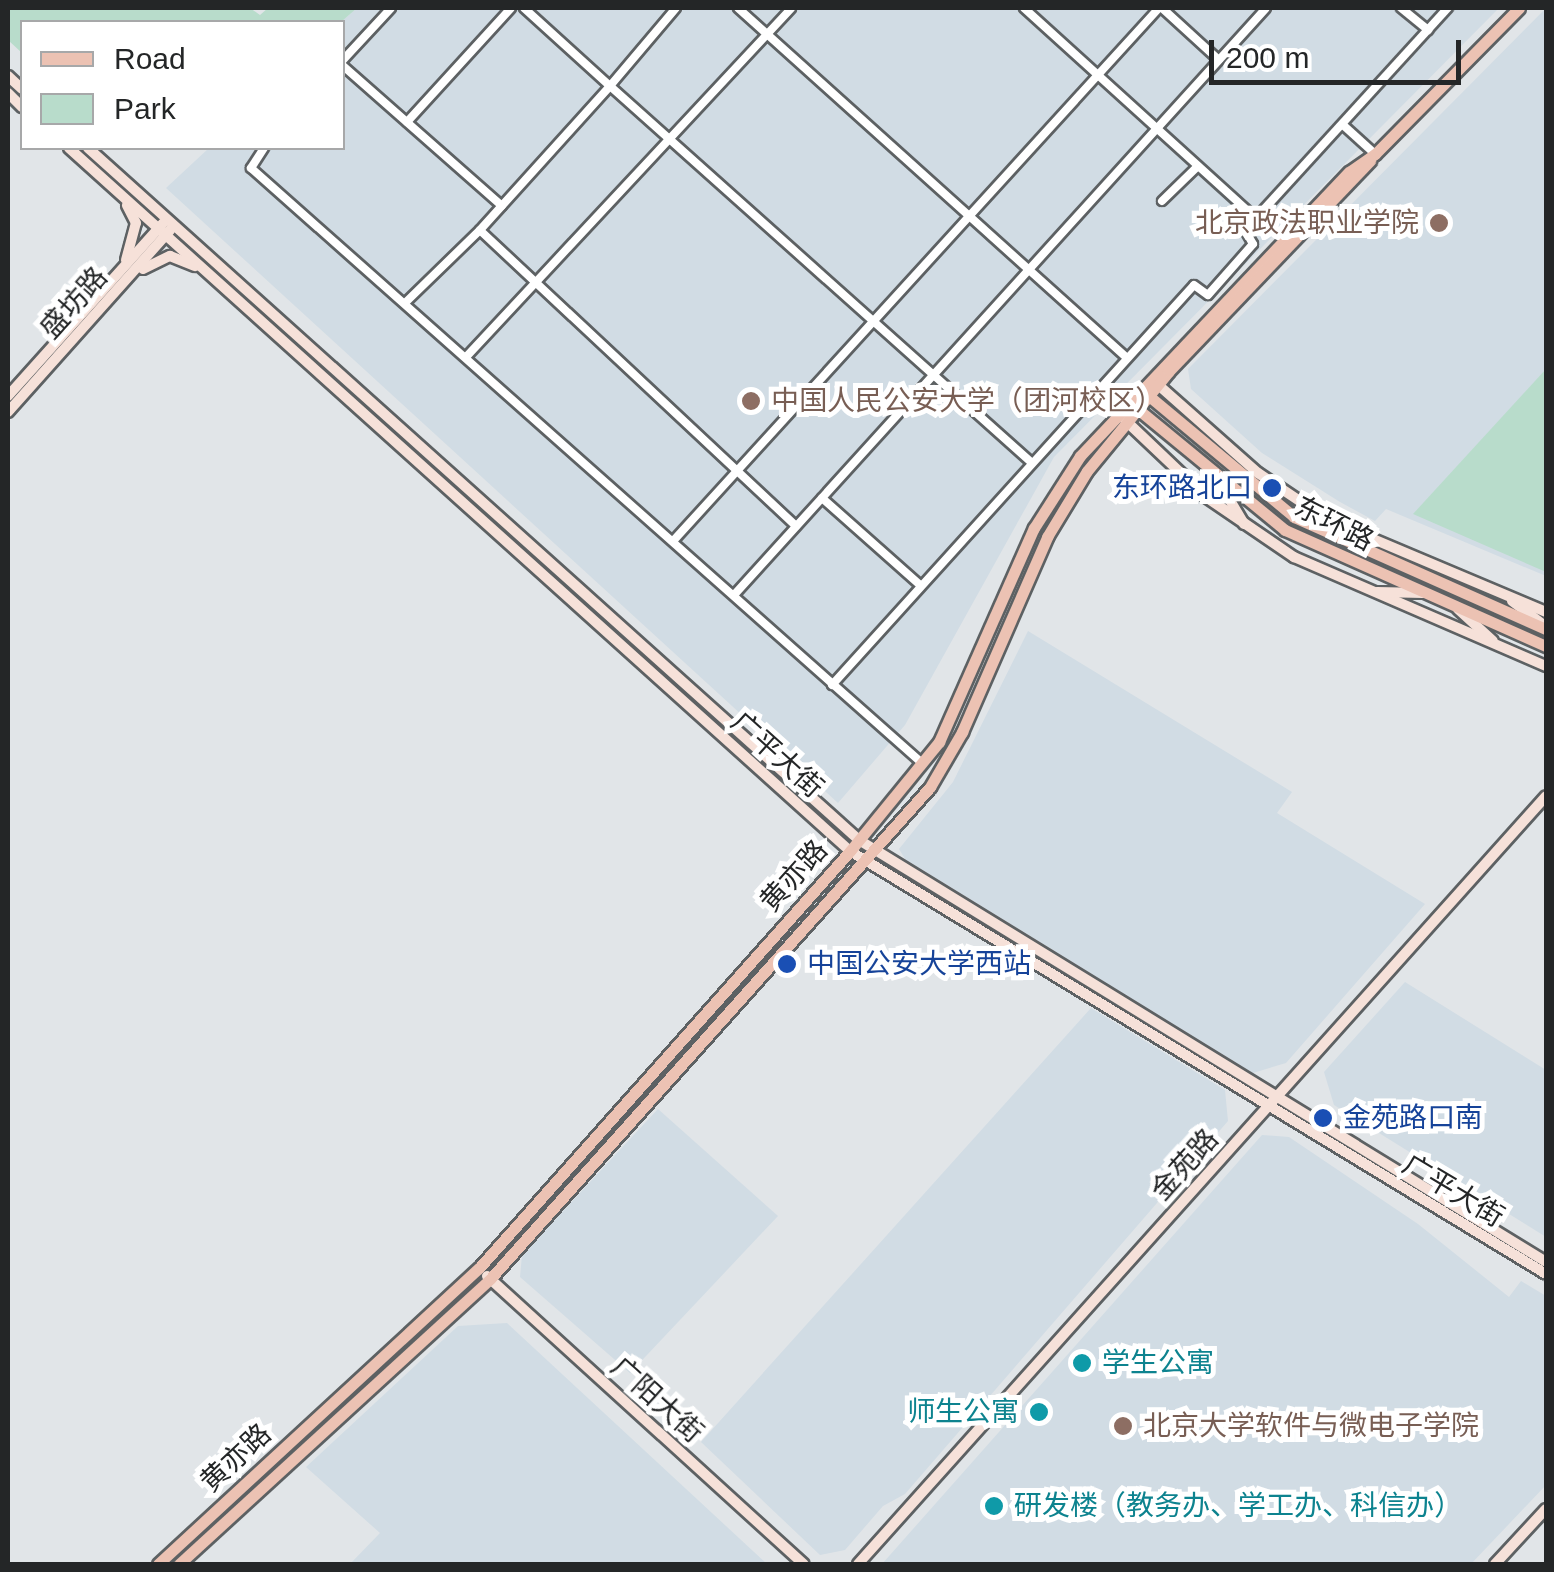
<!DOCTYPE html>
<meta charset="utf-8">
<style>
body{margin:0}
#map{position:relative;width:1554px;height:1572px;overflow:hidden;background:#e1e5e8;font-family:Helvetica,"Noto Sans SC",sans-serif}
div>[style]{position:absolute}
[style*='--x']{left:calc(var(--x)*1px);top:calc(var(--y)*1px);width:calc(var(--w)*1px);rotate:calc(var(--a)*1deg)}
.built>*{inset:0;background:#d1dce4}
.green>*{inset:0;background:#b8dccb}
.roads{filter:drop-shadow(2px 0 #5d6163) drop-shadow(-2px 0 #5d6163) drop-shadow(0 2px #5d6163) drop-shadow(0 -2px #5d6163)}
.street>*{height:8px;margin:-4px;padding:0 4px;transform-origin:4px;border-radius:4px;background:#fff}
.secondary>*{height:10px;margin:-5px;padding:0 5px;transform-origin:5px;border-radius:5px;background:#f6e1d9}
.primary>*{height:11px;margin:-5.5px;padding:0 5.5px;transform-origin:5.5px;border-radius:5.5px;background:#ecc2b3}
.dots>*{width:28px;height:28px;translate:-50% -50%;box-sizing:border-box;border:5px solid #fff;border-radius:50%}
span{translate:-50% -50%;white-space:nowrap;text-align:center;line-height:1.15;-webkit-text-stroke:10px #fff;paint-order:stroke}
.education-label{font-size:28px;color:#785e54}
.right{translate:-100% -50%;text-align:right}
.left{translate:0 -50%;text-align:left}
.street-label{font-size:28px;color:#242627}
.transit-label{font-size:28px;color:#164399}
.culture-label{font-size:28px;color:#0d838f}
.frame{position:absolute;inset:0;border:10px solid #242627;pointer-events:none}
.legend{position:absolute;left:20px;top:20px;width:325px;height:130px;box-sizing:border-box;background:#fff;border:2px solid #a7a8a9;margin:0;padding:12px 18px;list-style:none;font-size:30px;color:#242627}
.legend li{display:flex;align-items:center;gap:20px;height:50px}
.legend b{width:50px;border:2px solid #a7a8a9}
.scale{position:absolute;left:1209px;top:40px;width:252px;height:45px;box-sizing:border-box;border:5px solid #242627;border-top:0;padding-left:12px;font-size:30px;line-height:35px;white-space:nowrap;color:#242627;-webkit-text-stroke:8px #fff;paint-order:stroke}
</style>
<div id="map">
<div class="built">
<div style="clip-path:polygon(357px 8px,1499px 8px,1054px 457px,905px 725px,838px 803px,166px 188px,209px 148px,342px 148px,341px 22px)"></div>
<div style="clip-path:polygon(1546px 8px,1546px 576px,1386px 509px,1375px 521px,1340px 502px,1262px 453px,1191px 389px,1188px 369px)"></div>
<div style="clip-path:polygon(1028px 631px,1292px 792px,1277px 813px,1425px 904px,1286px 1063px,1253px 1073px,905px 859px,899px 849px,953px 782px)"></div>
<div style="clip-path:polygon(1405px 982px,1546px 1070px,1546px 1237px,1334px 1105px,1324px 1072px)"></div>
<div style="clip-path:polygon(1091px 1008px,1225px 1090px,1228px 1121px,905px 1494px,883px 1506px,845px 1550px,820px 1555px,701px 1442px)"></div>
<div style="clip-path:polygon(658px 1109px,778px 1216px,630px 1373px,520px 1277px,522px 1255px)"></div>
<div style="clip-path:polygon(1262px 1135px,1289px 1137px,1418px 1224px,1509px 1297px,1521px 1281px,1546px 1296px,1546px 1485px,1471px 1564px,882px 1564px)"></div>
<div style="clip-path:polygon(507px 1323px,767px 1564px,350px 1564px,380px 1533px,306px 1467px,458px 1326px)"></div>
</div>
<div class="green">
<div style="clip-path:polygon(8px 8px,250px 8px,260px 15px,268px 8px,357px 8px,341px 22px,22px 22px,22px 53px,8px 40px)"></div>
<div style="clip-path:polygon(1546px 369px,1546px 572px,1413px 514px)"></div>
</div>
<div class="roads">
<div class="street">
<div style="--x:524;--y:8;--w:116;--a:42.2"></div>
<div style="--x:610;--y:86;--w:102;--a:-49.8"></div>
<div style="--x:738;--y:8;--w:523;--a:41.98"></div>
<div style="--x:1024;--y:8;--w:313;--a:42.2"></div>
<div style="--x:1162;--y:8;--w:77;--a:42.4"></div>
<div style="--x:1401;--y:8;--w:35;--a:39"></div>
<div style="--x:342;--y:61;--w:72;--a:-47.2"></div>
<div style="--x:342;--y:65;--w:213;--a:41.4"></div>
<div style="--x:407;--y:122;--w:154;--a:-47.6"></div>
<div style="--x:1343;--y:125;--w:43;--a:42.2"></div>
<div style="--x:264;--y:148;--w:24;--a:123"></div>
<div style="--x:251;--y:168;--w:898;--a:41.57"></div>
<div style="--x:1162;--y:201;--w:50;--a:-44.2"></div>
<div style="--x:407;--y:301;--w:102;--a:-44.2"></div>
<div style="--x:467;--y:356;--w:475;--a:-47"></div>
<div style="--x:822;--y:498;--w:130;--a:41.6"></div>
<div style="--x:796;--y:526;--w:433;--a:-136.9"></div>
<div style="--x:480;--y:230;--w:194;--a:-47.9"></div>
<div style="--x:610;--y:86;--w:564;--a:41.77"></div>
<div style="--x:674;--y:540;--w:720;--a:-47.65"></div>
<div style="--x:734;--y:595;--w:792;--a:-47.81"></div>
<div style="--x:832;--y:685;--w:539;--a:-47.85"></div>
<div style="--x:1194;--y:285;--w:17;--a:36"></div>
<div style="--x:1208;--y:295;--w:68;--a:-48.6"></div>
<div style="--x:1253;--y:244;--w:16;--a:-120"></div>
<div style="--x:1245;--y:230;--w:301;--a:-47.6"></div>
</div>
<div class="secondary">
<div style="--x:8;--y:76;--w:19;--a:43"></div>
<div style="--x:8;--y:93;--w:20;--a:45"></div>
<div style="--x:69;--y:148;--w:1051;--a:41.99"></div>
<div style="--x:850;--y:851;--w:814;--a:31.29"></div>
<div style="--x:88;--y:148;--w:1036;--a:41.91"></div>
<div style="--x:859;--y:840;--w:806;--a:31.56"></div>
<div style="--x:126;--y:260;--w:38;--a:-75"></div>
<div style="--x:136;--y:223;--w:20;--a:-117"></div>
<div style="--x:143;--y:269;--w:30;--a:-26"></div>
<div style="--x:170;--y:256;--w:27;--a:22"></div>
<div style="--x:1155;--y:382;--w:137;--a:41.5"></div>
<div style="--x:1258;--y:473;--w:84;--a:33.9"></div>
<div style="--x:1328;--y:520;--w:237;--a:22.9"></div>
<div style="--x:8;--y:396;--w:232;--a:-48.1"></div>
<div style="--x:8;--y:412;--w:244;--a:-48.3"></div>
<div style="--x:1125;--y:420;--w:112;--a:43.5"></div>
<div style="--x:1206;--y:497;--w:107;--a:34.3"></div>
<div style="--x:1294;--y:557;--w:275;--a:23.4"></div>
<div style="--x:1218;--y:480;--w:51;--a:59.4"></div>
<div style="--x:1377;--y:592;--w:46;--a:1.2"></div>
<div style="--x:1512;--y:601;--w:38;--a:37"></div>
<div style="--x:1458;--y:609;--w:47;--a:42.4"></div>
<div style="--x:487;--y:1276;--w:428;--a:42.3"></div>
<div style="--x:858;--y:1564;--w:1031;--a:-48.14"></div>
<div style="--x:1495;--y:1564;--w:75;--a:-47.2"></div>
</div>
<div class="primary">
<div style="--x:1143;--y:391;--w:197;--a:39.8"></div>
<div style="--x:1294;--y:517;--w:276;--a:24"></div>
<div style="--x:1134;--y:406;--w:195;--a:39.4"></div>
<div style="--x:1285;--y:530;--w:286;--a:24"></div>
<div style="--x:158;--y:1564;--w:437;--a:-42.7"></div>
<div style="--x:479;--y:1268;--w:558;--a:-48.34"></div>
<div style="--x:850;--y:851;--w:141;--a:-50.8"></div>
<div style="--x:939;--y:742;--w:234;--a:-66.1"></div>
<div style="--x:1034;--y:528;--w:85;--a:-57.4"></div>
<div style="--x:1080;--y:456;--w:391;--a:-46.6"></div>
<div style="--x:1349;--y:172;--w:32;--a:-35"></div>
<div style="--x:1375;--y:154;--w:205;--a:-45.4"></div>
<div style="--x:179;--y:1564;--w:422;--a:-42.5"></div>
<div style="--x:490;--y:1279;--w:660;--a:-48.19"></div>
<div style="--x:930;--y:787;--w:64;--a:-59.8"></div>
<div style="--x:962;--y:732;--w:213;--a:-66.4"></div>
<div style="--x:1047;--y:537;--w:77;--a:-58.8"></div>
<div style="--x:1087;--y:471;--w:129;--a:-50.6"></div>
<div style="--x:1169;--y:371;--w:291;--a:-46.3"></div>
</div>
</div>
<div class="dots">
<div style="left:1439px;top:223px;background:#8d6e63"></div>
<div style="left:751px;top:401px;background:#8d6e63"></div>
<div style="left:1272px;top:488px;background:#1a4fb4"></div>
<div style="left:787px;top:964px;background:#1a4fb4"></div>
<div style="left:1323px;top:1118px;background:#1a4fb4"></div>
<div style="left:1082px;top:1363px;background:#0f9aa8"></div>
<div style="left:1039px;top:1412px;background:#0f9aa8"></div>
<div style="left:1123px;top:1426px;background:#8d6e63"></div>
<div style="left:994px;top:1506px;background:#0f9aa8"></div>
</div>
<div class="education-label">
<span class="right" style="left:1419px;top:223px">北京政法职业学院</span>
<span class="left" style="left:771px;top:401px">中国人民公安大学（团河校区）</span>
<span class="left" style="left:1143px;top:1426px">北京大学软件与微电子学院</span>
</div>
<div class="street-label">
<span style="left:74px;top:303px;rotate:-48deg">盛坊路</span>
<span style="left:1334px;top:524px;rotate:27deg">东环路</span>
<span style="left:777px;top:755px;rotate:42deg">广平大街</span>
<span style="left:794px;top:876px;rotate:-48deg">黄亦路</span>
<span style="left:1185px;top:1165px;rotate:-48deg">金苑路</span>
<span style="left:1453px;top:1191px;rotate:31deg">广平大街</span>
<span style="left:657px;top:1400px;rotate:42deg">广阳大街</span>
<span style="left:236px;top:1458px;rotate:-43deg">黄亦路</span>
</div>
<div class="transit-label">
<span class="right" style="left:1252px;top:488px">东环路北口</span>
<span class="left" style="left:807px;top:964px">中国公安大学西站</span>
<span class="left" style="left:1343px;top:1118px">金苑路口南</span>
</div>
<div class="culture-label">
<span class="left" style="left:1102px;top:1363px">学生公寓</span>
<span class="right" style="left:1019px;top:1412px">师生公寓</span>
<span class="left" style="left:1014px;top:1506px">研发楼（教务办、学工办、科信办）</span>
</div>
<div class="frame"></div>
<ul class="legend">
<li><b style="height:12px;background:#ecc2b3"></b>Road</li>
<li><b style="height:28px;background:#b8dccb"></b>Park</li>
</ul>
<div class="scale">200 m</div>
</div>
